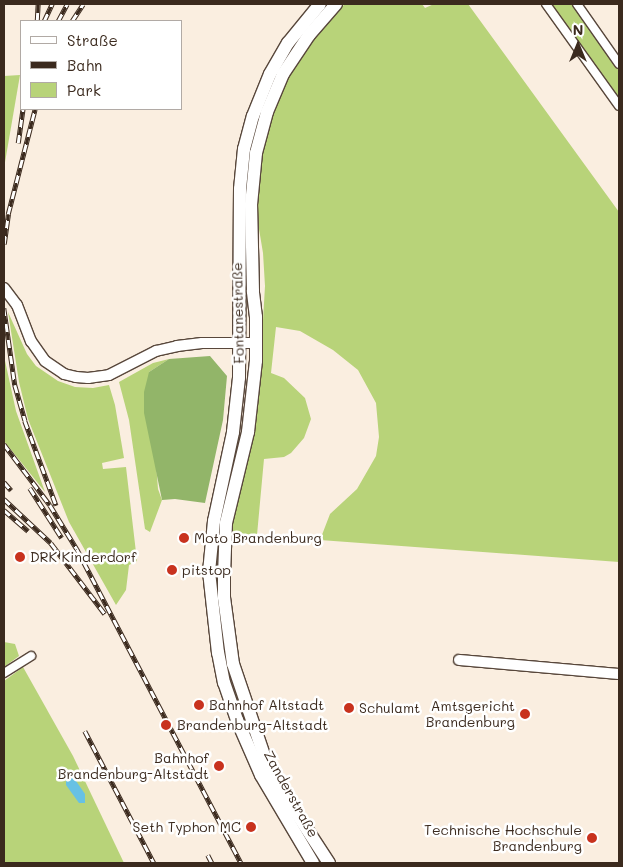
<!DOCTYPE html>
<meta charset="utf-8">
<style>
body{margin:0}
#map{position:relative;width:623px;height:867px;overflow:hidden;background:#faeee0;font-family:Mali,sans-serif}
div>[style]{position:absolute}
[style*='--x']{left:calc(var(--x)*1px);top:calc(var(--y)*1px);width:calc(var(--w)*1px);rotate:calc(var(--a)*1deg)}
.green>*{inset:0;background:#b8d379}
.forest>*{inset:0;background:#92b569}
.water>*{inset:0;background:#67c1e4}
.roads{filter:drop-shadow(1px 0 #58473b) drop-shadow(-1px 0 #58473b) drop-shadow(0 1px #58473b) drop-shadow(0 -1px #58473b)}
.minor>*{height:8px;margin:-4px;padding:0 4px;transform-origin:4px;border-radius:4px;background:#fff}
.tertiary>*{height:10px;margin:-5px;padding:0 5px;transform-origin:5px;border-radius:5px;background:#fff}
.primary>*{height:12px;margin:-6px;padding:0 6px;transform-origin:6px;border-radius:6px;background:#fff}
.rail>*{height:4.5px;margin-top:-2.25px;transform-origin:0;background:repeating-linear-gradient(90deg,#fff 0 8px,#3b2a1e 0 16px);box-sizing:border-box;border-block:1px solid #3b2a1e}
.dots>*{width:14px;height:14px;translate:-50% -50%;box-sizing:border-box;border:2px solid #fff;border-radius:50%}
span{translate:-50% -50%;white-space:nowrap;text-align:center;line-height:1.15;-webkit-text-stroke:5px #fff;paint-order:stroke}
.street-label{font-size:14px;color:#3b2a1e}
.poi-label{font-size:14px;color:#3b2a1e}
.left{translate:0 -50%;text-align:left}
.right{translate:-100% -50%;text-align:right}
.frame{position:absolute;inset:0;border:5px solid #3b2a1e;pointer-events:none}
.legend{position:absolute;left:20px;top:20px;width:162px;height:90px;box-sizing:border-box;background:#fff;border:1px solid #b1aaa5;margin:0;padding:6px 9px;list-style:none;font-size:15px;color:#3b2a1e}
.legend li{display:flex;align-items:center;gap:10px;height:25px}
.legend b{width:25px;border:1px solid #b1aaa5}
.north{position:absolute;left:553px;top:20px;width:50px;height:50px;-webkit-text-stroke:4px #fff;paint-order:stroke;rotate:0deg;font-size:14px;font-weight:700;line-height:20px;text-align:center;color:#3b2a1e}
.north::after{content:'';display:block;margin:auto;width:18px;height:22px;background:#3b2a1e;clip-path:polygon(50% 0,100% 100%,50% 72%,0 100%)}
</style>
<div id="map">
<div class="green">
<div style="clip-path:polygon(345px 4px,422px 4px,425px 8px,434px 4px,468px 4px,619px 212px,619px 562px,320px 540px,330px 514px,357px 489px,376px 456px,379px 437px,376px 403px,358px 370px,333px 350px,300px 331px,276px 327px,271px 373px,284px 378px,305px 398px,311px 419px,304px 438px,291px 453px,284px 457px,264px 459px,257px 535px,230px 533px,260px 372px,265px 286px,263px 253px,257px 217px,257px 186px,261px 151px,268px 122px,289px 74px,326px 21px)"></div>
<div style="clip-path:polygon(551px 4px,572px 4px,619px 70px,619px 100px)"></div>
<div style="clip-path:polygon(20px 75px,4px 168px,4px 76px)"></div>
<div style="clip-path:polygon(8px 312px,27px 354px,36px 366px,58px 381px,75px 387px,93px 388px,109px 385px,115px 405px,124px 458px,102px 463px,103px 469px,126px 467px,137px 561px,129px 565px,126px 590px,116px 605px,69px 522px,28px 419px,19px 382px)"></div>
<div style="clip-path:polygon(4px 356px,16px 411px,45px 492px,4px 441px)"></div>
<div style="clip-path:polygon(169px 359px,149px 372px,158px 489px,162px 500px,150px 532px,145px 529px,129px 420px,119px 382px,153px 363px)"></div>
<div style="clip-path:polygon(4px 642px,15px 644px,19px 656px,4px 667px)"></div>
<div style="clip-path:polygon(23px 667px,73px 756px,124px 863px,4px 863px,4px 681px)"></div>
</div>
<div class="forest">
<div style="clip-path:polygon(210px 356px,227px 376px,223px 420px,205px 503px,175px 499px,162px 500px,144px 413px,144px 392px,149px 372px,169px 359px)"></div>
</div>
<div class="water">
<div style="clip-path:polygon(69px 777px,74px 778px,85px 794px,85px 803px,79px 803px,66px 785px,66px 780px)"></div>
</div>
<div class="roads">
<div class="minor">
<div style="--x:546;--y:4;--w:125;--a:54.4"></div>
<div style="--x:577;--y:4;--w:73;--a:55"></div>
<div style="--x:4;--y:673;--w:32;--a:-32"></div>
</div>
<div class="tertiary">
<div style="--x:4;--y:288;--w:21;--a:53"></div>
<div style="--x:17;--y:305;--w:39;--a:69"></div>
<div style="--x:31;--y:341;--w:24;--a:55"></div>
<div style="--x:45;--y:361;--w:23;--a:34"></div>
<div style="--x:64;--y:374;--w:12;--a:14"></div>
<div style="--x:76;--y:377;--w:12;--a:5"></div>
<div style="--x:88;--y:378;--w:21;--a:-8"></div>
<div style="--x:109;--y:375;--w:53;--a:-27.1"></div>
<div style="--x:156;--y:351;--w:22;--a:-13"></div>
<div style="--x:177;--y:346;--w:25;--a:-7"></div>
<div style="--x:202;--y:343;--w:54;--a:0"></div>
<div style="--x:459;--y:660;--w:161;--a:5"></div>
</div>
<div class="primary">
<div style="--x:313;--y:863;--w:102;--a:-120.6"></div>
<div style="--x:261;--y:775;--w:60;--a:-113.6"></div>
<div style="--x:237;--y:720;--w:39;--a:-109"></div>
<div style="--x:224;--y:683;--w:31;--a:-101"></div>
<div style="--x:218;--y:653;--w:81;--a:-96.3"></div>
<div style="--x:209;--y:572;--w:51;--a:-84.4"></div>
<div style="--x:214;--y:521;--w:91;--a:-77.9"></div>
<div style="--x:233;--y:432;--w:54;--a:-83.7"></div>
<div style="--x:239;--y:378;--w:189;--a:-89.7"></div>
<div style="--x:240;--y:189;--w:40;--a:-84.3"></div>
<div style="--x:244;--y:149;--w:34;--a:-75"></div>
<div style="--x:253;--y:116;--w:45;--a:-68"></div>
<div style="--x:270;--y:74;--w:36;--a:-60"></div>
<div style="--x:288;--y:43;--w:50;--a:-50.6"></div>
<div style="--x:329;--y:863;--w:108;--a:-123.2"></div>
<div style="--x:270;--y:773;--w:115;--a:-108.7"></div>
<div style="--x:233;--y:664;--w:68;--a:-97.7"></div>
<div style="--x:224;--y:597;--w:22;--a:-90"></div>
<div style="--x:224;--y:575;--w:52;--a:-87.8"></div>
<div style="--x:226;--y:523;--w:94;--a:-76.4"></div>
<div style="--x:248;--y:432;--w:71;--a:-83.6"></div>
<div style="--x:256;--y:361;--w:44;--a:-90"></div>
<div style="--x:256;--y:317;--w:26;--a:-97"></div>
<div style="--x:253;--y:291;--w:86;--a:-91.3"></div>
<div style="--x:251;--y:205;--w:52;--a:-84.5"></div>
<div style="--x:256;--y:153;--w:42;--a:-75"></div>
<div style="--x:267;--y:112;--w:41;--a:-67.2"></div>
<div style="--x:283;--y:74;--w:47;--a:-56.3"></div>
<div style="--x:309;--y:35;--w:41;--a:-48.9"></div>
</div>
</div>
<div class="rail">
<div style="--x:37;--y:21;--w:17;--a:-87"></div>
<div style="--x:44;--y:21;--w:19;--a:-65"></div>
<div style="--x:58;--y:21;--w:19;--a:-62"></div>
<div style="--x:72;--y:21;--w:20;--a:-57"></div>
<div style="--x:18;--y:143;--w:34;--a:-82"></div>
<div style="--x:4;--y:244;--w:30;--a:-82"></div>
<div style="--x:8;--y:214;--w:108;--a:-75.6"></div>
<div style="--x:4;--y:308;--w:78;--a:81.9"></div>
<div style="--x:15;--y:385;--w:37;--a:74"></div>
<div style="--x:25;--y:421;--w:90;--a:69.7"></div>
<div style="--x:4;--y:444;--w:76;--a:53"></div>
<div style="--x:50;--y:505;--w:52;--a:58.5"></div>
<div style="--x:77;--y:549;--w:354;--a:62.4"></div>
<div style="--x:4;--y:482;--w:11;--a:49"></div>
<div style="--x:30;--y:488;--w:59;--a:57.4"></div>
<div style="--x:4;--y:499;--w:64;--a:43.1"></div>
<div style="--x:51;--y:543;--w:89;--a:52.7"></div>
<div style="--x:4;--y:510;--w:32;--a:41"></div>
<div style="--x:85;--y:731;--w:149;--a:62.4"></div>
<div style="--x:208;--y:855;--w:9;--a:63"></div>
</div>
<div class="dots">
<div style="left:184px;top:538px;background:#c8321e"></div>
<div style="left:20px;top:557px;background:#c8321e"></div>
<div style="left:172px;top:570px;background:#c8321e"></div>
<div style="left:199px;top:705px;background:#c8321e"></div>
<div style="left:349px;top:708px;background:#c8321e"></div>
<div style="left:525px;top:714px;background:#c8321e"></div>
<div style="left:166px;top:725px;background:#c8321e"></div>
<div style="left:219px;top:766px;background:#c8321e"></div>
<div style="left:251px;top:827px;background:#c8321e"></div>
<div style="left:592px;top:838px;background:#c8321e"></div>
</div>
<div class="street-label">
<span style="left:238px;top:313px;rotate:-91deg">Fontanestraße</span>
<span style="left:291px;top:794px;rotate:61deg">Zanderstraße</span>
</div>
<div class="poi-label">
<span class="left" style="left:194px;top:538px">Moto Brandenburg</span>
<span class="left" style="left:30px;top:557px">DRK Kinderdorf</span>
<span class="left" style="left:182px;top:570px">pitstop</span>
<span class="left" style="left:209px;top:705px">Bahnhof Altstadt</span>
<span class="right" style="left:515px;top:714px">Amtsgericht<br>Brandenburg</span>
<span class="left" style="left:359px;top:708px">Schulamt</span>
<span class="left" style="left:177px;top:725px">Brandenburg-Altstadt</span>
<span class="right" style="left:209px;top:766px">Bahnhof<br>Brandenburg-Altstadt</span>
<span class="right" style="left:241px;top:827px">Seth Typhon MC</span>
<span class="right" style="left:582px;top:838px">Technische Hochschule<br>Brandenburg</span>
</div>
<div class="frame"></div>
<ul class="legend">
<li><b style="height:6px;background:#fff"></b>Straße</li>
<li><b style="height:6px;background:#3b2a1e"></b>Bahn</li>
<li><b style="height:14px;background:#b8d379"></b>Park</li>
</ul>
<div class="north">N</div>
</div>
